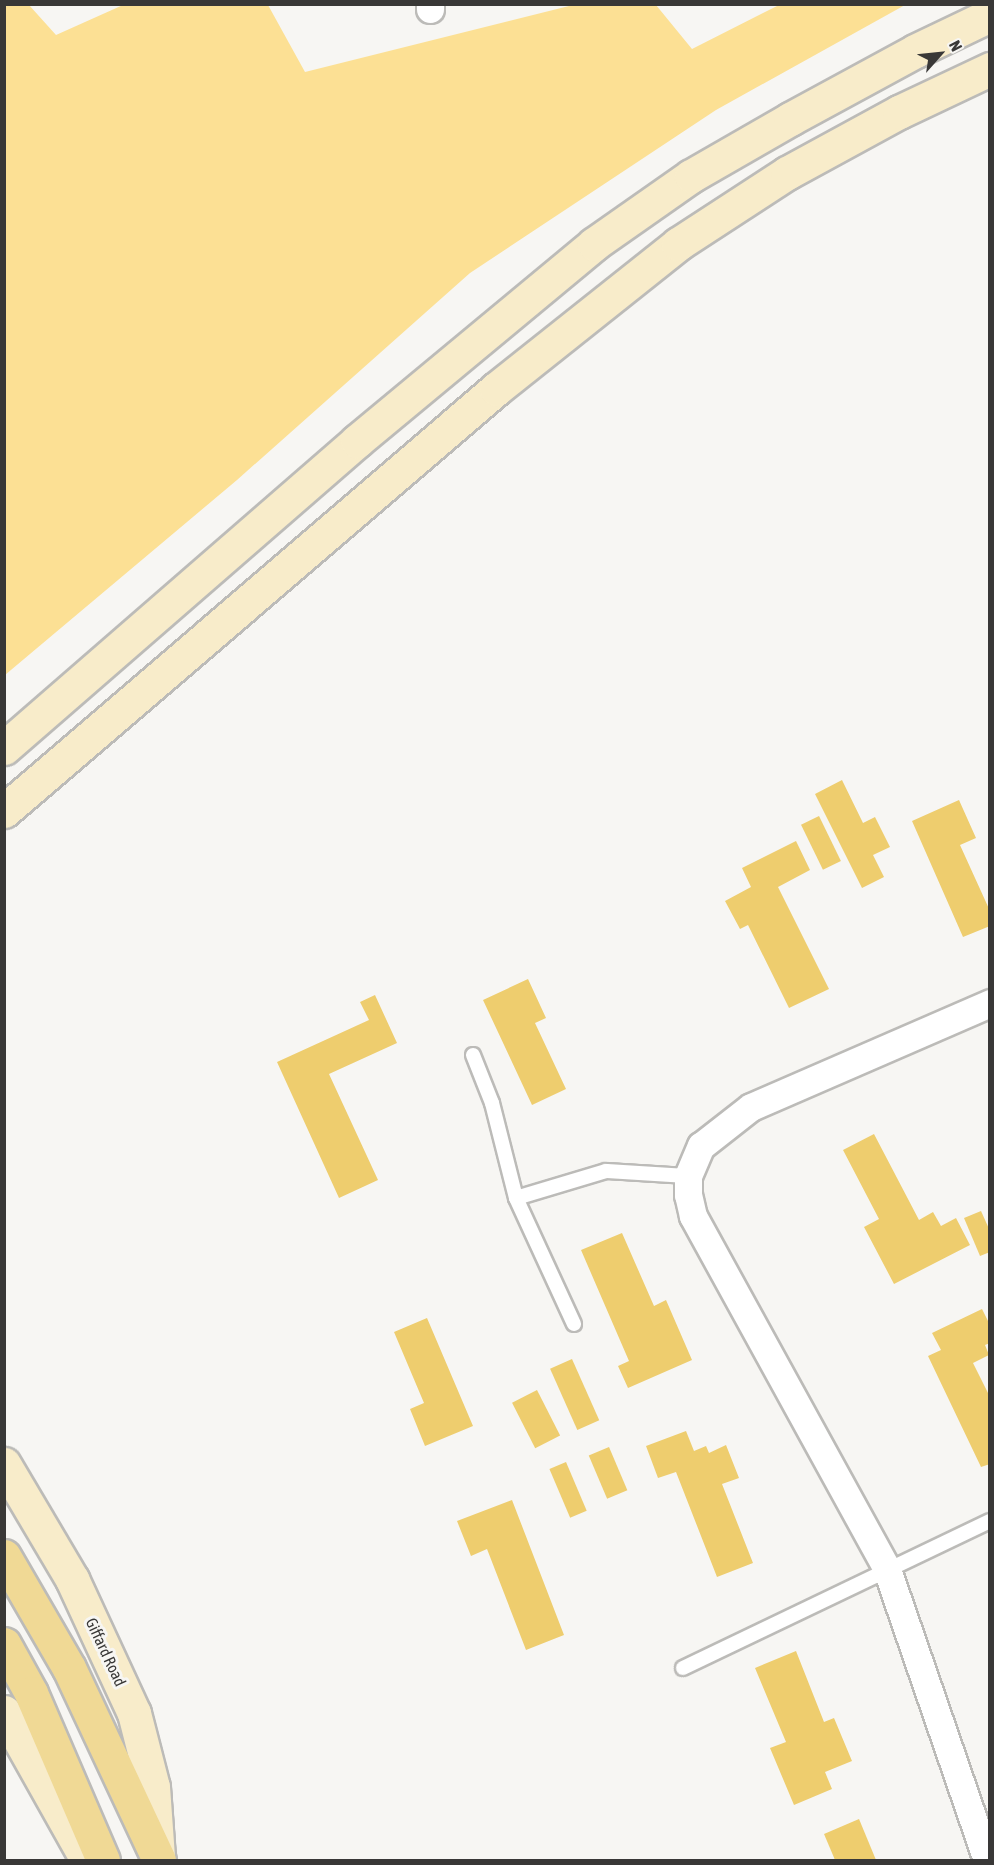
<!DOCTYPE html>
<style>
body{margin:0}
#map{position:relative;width:994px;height:1865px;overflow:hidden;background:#f7f6f3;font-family:"Asap Condensed",sans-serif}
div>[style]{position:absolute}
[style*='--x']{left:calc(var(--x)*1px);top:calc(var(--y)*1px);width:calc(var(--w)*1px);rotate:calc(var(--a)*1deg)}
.green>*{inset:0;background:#fce094}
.building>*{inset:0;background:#eecd6e;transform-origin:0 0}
.roads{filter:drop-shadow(2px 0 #bcbbb8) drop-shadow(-2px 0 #bcbbb8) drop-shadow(0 2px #bcbbb8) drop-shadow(0 -2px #bcbbb8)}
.lane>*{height:14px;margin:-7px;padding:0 7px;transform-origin:7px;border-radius:7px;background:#fff}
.street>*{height:27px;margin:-13.5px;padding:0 13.5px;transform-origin:13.5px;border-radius:13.5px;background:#fff}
.secondary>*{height:33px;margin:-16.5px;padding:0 16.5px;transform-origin:16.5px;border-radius:16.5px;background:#f8ecca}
.primary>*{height:33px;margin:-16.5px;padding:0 16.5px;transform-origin:16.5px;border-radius:16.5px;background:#f0d995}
span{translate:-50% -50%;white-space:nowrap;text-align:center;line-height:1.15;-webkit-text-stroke:6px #f7f6f3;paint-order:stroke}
.street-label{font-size:16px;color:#393837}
.frame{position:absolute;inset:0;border:6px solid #393837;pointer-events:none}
.north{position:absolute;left:910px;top:24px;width:60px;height:60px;-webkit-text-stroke:4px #f7f6f3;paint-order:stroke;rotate:63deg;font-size:16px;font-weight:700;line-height:24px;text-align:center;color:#393837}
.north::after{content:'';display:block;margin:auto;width:21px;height:27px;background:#393837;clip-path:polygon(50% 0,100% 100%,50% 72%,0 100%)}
</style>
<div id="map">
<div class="green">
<div style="clip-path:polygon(5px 4px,29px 5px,56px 35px,123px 5px,268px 5px,305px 72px,573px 5px,656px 5px,692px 49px,779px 5px,905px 5px,716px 110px,470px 273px,237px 480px,5px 675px)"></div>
</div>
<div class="building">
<div style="clip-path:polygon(842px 780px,863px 823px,875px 817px,890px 847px,873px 855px,884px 877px,862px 888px,815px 794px)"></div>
<div style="clip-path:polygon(959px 800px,976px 838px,960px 845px,990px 911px,990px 926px,963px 937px,912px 821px)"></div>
<div style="left:819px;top:816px;width:50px;height:20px;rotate:64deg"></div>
<div style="clip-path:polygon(796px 841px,810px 870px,778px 887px,829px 989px,789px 1008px,748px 925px,740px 929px,725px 901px,751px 887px,742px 868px)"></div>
<div style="clip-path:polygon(528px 979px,546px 1018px,535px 1023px,566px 1089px,532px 1105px,483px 1000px)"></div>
<div style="clip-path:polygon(375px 995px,397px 1043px,329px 1074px,378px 1180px,339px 1198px,277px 1062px,369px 1020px,360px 1002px)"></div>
<div style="clip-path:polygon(874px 1134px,919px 1220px,933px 1212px,941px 1226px,956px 1218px,970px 1245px,894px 1284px,864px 1227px,879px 1219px,843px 1150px)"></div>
<div style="clip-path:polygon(981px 1211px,990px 1231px,990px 1252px,980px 1256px,964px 1218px)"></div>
<div style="clip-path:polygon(622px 1233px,654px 1306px,666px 1300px,692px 1360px,628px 1388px,618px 1366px,629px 1361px,581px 1250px)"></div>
<div style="clip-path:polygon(982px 1309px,990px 1325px,990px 1343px,985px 1345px,989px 1355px,973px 1363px,990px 1397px,990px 1464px,981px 1467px,928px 1356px,941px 1350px,932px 1333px)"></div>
<div style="clip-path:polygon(427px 1318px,473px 1426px,425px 1446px,410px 1409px,424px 1403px,394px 1332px)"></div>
<div style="left:572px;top:1359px;width:67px;height:24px;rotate:66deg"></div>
<div style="left:537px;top:1390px;width:51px;height:28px;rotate:63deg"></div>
<div style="clip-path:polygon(686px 1431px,694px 1451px,706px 1446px,709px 1453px,726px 1445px,739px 1478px,722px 1484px,753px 1563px,717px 1577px,676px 1472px,658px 1478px,646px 1446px)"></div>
<div style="left:609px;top:1447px;width:47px;height:22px;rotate:67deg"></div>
<div style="left:566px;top:1462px;width:53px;height:18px;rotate:67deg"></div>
<div style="clip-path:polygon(512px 1500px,564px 1635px,526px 1650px,487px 1549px,471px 1556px,457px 1521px)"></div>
<div style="clip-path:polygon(796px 1651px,824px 1722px,834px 1718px,852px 1761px,825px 1772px,832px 1789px,794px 1805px,770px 1748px,786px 1742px,755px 1668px)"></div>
<div style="clip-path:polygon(859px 1819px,876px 1860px,835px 1860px,824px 1834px)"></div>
</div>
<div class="roads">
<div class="lane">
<div style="--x:473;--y:1055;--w:52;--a:68.4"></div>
<div style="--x:492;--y:1103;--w:98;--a:75.8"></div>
<div style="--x:574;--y:1324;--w:139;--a:-114.7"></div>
<div style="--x:516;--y:1198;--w:94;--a:-16.7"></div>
<div style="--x:606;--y:1171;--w:82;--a:3.5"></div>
<div style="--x:683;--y:1668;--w:340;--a:-25.6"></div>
</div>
<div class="street">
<div style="--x:430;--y:4;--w:5;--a:90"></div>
<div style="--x:987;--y:1860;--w:308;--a:-109"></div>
<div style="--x:887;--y:1569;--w:403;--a:-118.8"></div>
<div style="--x:693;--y:1216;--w:22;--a:-103"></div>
<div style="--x:688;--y:1195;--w:19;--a:-90"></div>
<div style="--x:688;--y:1176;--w:33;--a:-67"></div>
<div style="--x:701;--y:1146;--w:63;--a:-38"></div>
<div style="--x:751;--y:1107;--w:261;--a:-23.5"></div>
</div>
<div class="secondary">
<div style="--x:4;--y:748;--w:468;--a:-41"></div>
<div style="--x:357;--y:441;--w:308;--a:-39.7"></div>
<div style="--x:594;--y:244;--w:118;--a:-35"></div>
<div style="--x:691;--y:176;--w:114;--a:-29.9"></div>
<div style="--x:790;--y:119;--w:142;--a:-28.5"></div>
<div style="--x:915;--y:51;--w:83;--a:-25.6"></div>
<div style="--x:4;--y:811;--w:648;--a:-40.62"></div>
<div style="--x:496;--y:389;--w:233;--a:-38.5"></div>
<div style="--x:678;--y:244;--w:130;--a:-33.1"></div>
<div style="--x:787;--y:173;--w:128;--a:-28.6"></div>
<div style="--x:899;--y:112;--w:101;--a:-25.3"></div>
<div style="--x:4;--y:1464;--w:134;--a:59.4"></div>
<div style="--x:72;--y:1579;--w:148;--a:65.2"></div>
<div style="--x:134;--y:1713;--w:76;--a:75.6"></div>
<div style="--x:153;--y:1787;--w:69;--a:85.9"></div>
<div style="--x:4;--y:1712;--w:170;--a:60.7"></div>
</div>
<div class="primary">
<div style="--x:4;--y:1556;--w:129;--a:59.9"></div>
<div style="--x:69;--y:1668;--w:212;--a:64.9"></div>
<div style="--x:4;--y:1644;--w:56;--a:61.1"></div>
<div style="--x:31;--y:1693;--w:182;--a:66.7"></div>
</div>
</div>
<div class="street-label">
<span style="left:106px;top:1652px;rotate:65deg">Giffard Road</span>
</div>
<div class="frame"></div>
<div class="north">N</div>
</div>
